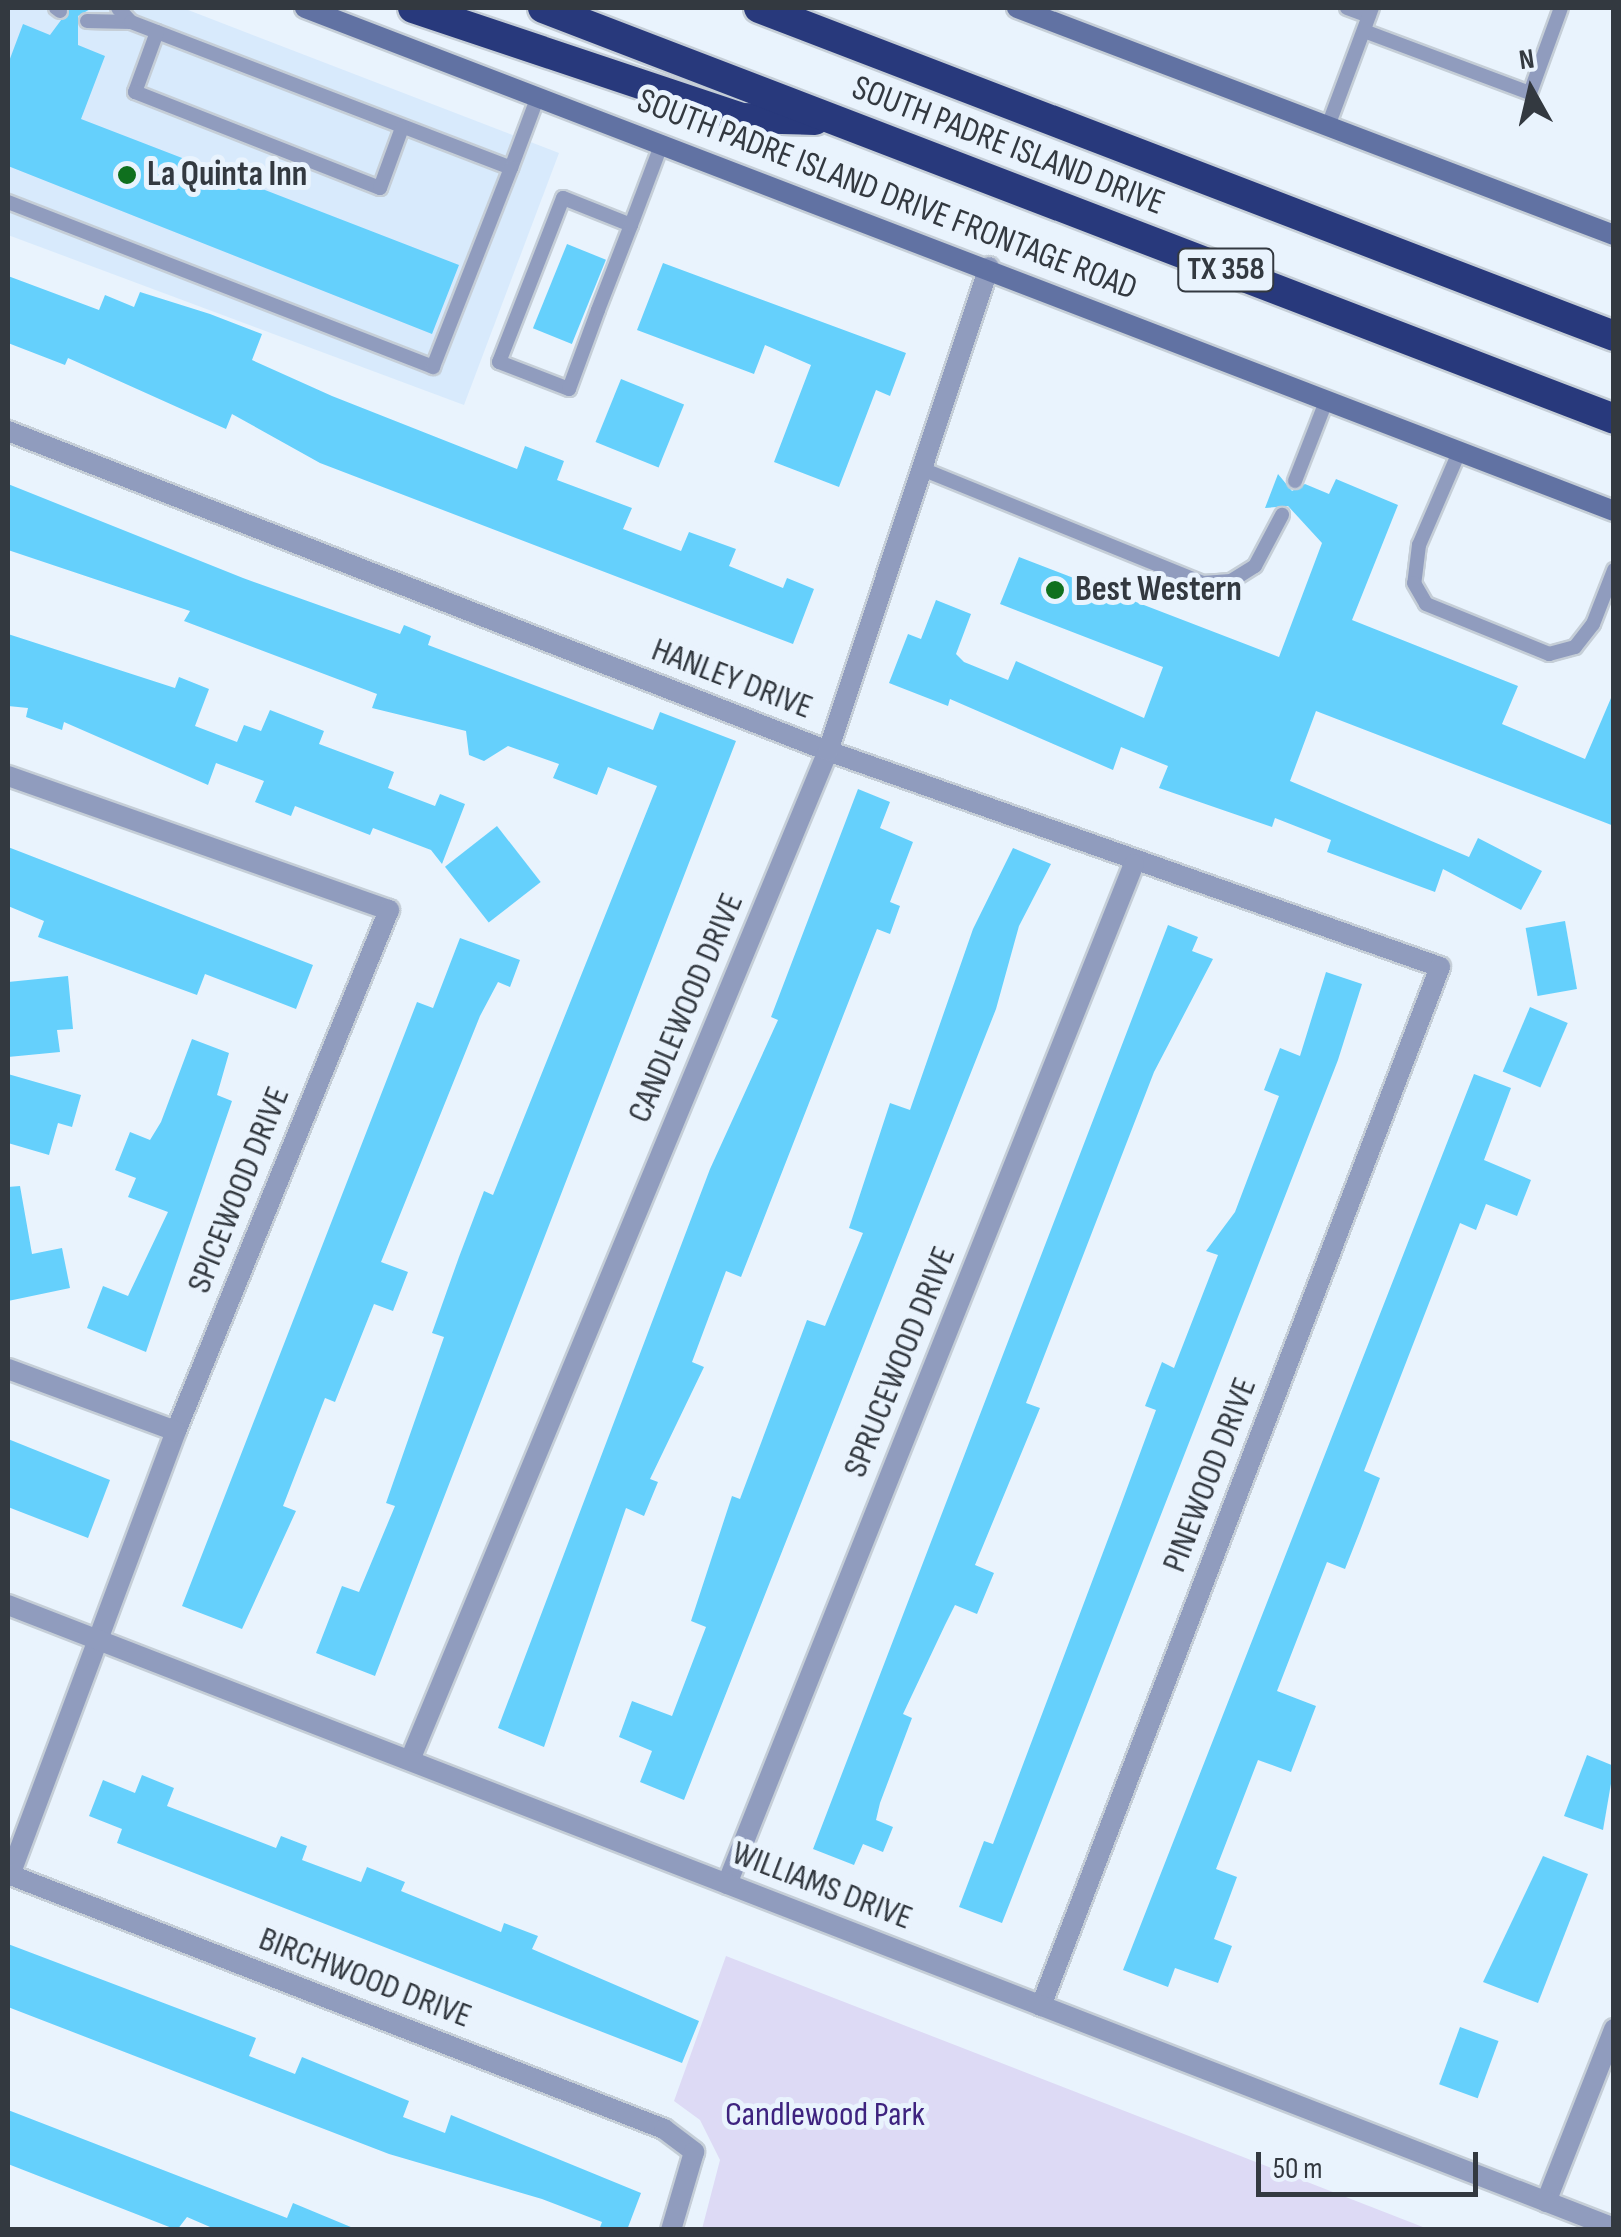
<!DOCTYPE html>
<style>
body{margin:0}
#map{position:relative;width:1621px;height:2237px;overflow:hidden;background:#e9f3fd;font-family:"Sofia Sans Condensed",sans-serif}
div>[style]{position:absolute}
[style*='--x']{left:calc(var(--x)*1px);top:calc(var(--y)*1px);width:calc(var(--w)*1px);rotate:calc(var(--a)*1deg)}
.built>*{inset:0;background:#d8eafc}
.green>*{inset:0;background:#dddaf5}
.building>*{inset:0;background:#65d0fc;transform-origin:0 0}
.roads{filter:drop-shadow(2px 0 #c5ced7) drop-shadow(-2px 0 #c5ced7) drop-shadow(0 2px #c5ced7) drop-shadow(0 -2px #c5ced7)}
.service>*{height:14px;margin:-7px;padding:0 7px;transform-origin:7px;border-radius:7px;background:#909cbe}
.minor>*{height:20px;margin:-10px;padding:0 10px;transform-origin:10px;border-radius:10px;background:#909cbe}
.tertiary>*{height:20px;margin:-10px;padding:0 10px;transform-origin:10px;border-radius:10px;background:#909cbe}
.secondary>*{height:20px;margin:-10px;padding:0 10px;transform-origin:10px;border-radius:10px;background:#6172a3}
.motorway>*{height:30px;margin:-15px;padding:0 15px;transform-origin:15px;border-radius:15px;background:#28397c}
.dots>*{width:28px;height:28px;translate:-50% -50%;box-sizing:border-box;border:5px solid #e9f3fd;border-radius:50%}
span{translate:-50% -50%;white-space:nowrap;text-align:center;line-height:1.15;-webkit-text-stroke:10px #e9f3fd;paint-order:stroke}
.shield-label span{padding:2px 8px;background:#e9f3fd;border:2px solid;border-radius:8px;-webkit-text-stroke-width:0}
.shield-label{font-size:32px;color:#333940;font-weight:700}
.street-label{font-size:35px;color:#333940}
.poi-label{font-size:35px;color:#333940;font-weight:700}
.left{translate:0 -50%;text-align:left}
.park-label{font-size:35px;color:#3e237f}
.frame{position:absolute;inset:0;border:10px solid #333940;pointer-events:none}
.north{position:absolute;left:1481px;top:40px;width:100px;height:100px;-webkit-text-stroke:8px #e9f3fd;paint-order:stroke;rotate:352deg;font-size:28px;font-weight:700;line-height:40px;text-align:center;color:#333940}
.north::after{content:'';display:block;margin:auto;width:35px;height:45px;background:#333940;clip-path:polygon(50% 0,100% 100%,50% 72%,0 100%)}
.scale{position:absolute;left:1256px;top:2152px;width:222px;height:45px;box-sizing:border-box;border:5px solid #333940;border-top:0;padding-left:12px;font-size:30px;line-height:35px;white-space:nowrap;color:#333940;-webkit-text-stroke:8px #e9f3fd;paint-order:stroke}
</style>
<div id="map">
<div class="built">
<div style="clip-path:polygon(8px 8px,183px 8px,559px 153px,464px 405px,8px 235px)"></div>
</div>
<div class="green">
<div style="clip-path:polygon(726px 1956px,1428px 2229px,702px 2229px,720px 2160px,700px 2120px,674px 2101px)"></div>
</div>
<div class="building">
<div style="clip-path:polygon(70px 8px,92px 8px,78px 16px,78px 45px,105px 56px,81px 119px,459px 265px,432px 334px,8px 166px,8px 64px,23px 24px,50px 35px)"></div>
<div style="left:567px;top:244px;width:42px;height:91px;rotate:22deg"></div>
<div style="clip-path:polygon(663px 263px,906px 353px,890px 396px,876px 390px,839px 487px,774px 462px,811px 365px,765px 345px,754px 374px,637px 330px)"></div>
<div style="clip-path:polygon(8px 276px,99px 310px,105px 295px,134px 307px,140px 292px,210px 314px,262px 334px,252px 360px,332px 396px,517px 469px,525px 446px,564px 461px,557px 480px,632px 508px,623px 529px,681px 551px,689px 532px,736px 549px,729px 566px,783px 588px,787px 578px,814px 589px,793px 644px,320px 463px,232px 414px,226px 429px,68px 358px,65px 365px,8px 343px)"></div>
<div style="left:621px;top:379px;width:68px;height:68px;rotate:22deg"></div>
<div style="clip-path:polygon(1278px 474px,1292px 491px,1305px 484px,1329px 494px,1336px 479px,1398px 505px,1352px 620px,1518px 686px,1502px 724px,1585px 759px,1614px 691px,1614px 826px,1316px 711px,1290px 781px,1469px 857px,1478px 838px,1542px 871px,1521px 910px,1443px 869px,1435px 892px,1327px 852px,1331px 840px,1275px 818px,1272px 827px,1159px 788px,1168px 766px,1121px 747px,1113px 770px,950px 699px,948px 706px,889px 683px,908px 634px,921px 639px,936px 600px,971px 614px,956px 654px,964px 662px,1008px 680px,1016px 661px,1144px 718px,1163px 667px,1000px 604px,1019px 557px,1279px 657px,1322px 543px,1288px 506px,1265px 508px)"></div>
<div style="clip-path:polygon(8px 484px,243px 578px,400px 634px,404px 625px,431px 636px,428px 645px,653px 730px,660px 712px,736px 741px,375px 1676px,316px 1653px,342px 1586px,359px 1592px,395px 1506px,386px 1503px,444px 1337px,432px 1333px,459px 1257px,484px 1191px,493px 1195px,657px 786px,608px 767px,597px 795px,553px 778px,559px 764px,508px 746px,484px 761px,469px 755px,466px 731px,372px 708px,377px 694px,184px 621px,190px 611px,8px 550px)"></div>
<div style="clip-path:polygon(8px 634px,175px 688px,179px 677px,209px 689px,195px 726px,237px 742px,244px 725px,261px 731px,270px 710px,324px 731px,319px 744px,394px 772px,388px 788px,435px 806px,440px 794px,465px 804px,442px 864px,431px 850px,373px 828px,370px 835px,295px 806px,291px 816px,255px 802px,264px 781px,216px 763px,208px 785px,64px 722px,62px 730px,26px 717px,28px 708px,8px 706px)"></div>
<div style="clip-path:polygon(858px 789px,890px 802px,880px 828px,913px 842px,890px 902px,900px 906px,890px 934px,877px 929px,741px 1277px,726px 1271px,692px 1362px,704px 1367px,650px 1479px,658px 1482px,644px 1516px,626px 1508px,544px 1747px,498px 1728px,710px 1169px,778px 1020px,771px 1017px)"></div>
<div style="left:497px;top:826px;width:71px;height:66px;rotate:52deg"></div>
<div style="clip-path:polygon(8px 847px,313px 965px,296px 1009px,205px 974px,197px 995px,38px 937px,44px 921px,8px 906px)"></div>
<div style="clip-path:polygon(1013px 848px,1051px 864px,1019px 926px,996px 1009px,684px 1800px,640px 1782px,652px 1751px,619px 1737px,632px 1701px,672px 1716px,706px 1627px,691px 1621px,732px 1496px,740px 1499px,807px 1320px,825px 1326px,863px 1233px,849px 1228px,890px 1103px,910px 1110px,973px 929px)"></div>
<div style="left:1565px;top:921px;width:69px;height:40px;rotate:80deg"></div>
<div style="clip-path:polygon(1168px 925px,1198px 937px,1192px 951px,1213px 959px,1154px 1072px,1026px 1403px,1040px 1408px,975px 1565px,994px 1573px,977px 1614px,955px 1605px,945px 1625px,903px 1714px,912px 1718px,880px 1803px,876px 1820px,893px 1827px,883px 1852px,863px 1844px,854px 1865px,813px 1849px)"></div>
<div style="clip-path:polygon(460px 938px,520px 960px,510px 987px,498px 982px,480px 1016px,381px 1262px,408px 1272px,393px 1311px,374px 1304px,335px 1402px,325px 1398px,283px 1506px,296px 1511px,242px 1629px,182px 1606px,417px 1002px,433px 1008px)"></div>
<div style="clip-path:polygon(1326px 972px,1362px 984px,1338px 1060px,1002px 1923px,959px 1907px,984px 1841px,993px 1844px,1119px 1510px,1156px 1410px,1145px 1406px,1162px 1362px,1174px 1368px,1218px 1255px,1206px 1251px,1235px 1212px,1279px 1096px,1264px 1090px,1280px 1048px,1300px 1056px)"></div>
<div style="clip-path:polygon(68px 976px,73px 1029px,57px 1030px,60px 1052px,8px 1057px,8px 982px)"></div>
<div style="left:1530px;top:1007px;width:41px;height:70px;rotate:23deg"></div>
<div style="clip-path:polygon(192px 1039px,229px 1053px,217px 1095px,232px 1101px,146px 1352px,87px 1328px,103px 1286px,128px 1296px,168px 1212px,128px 1197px,136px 1178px,115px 1170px,130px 1132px,150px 1140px,161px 1122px)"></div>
<div style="clip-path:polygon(8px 1074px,81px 1095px,72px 1127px,58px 1123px,49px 1155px,8px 1143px)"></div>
<div style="clip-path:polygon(1474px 1074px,1511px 1088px,1484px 1160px,1531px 1180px,1517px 1216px,1486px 1204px,1476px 1230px,1460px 1223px,1364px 1471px,1380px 1478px,1360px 1531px,1345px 1569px,1327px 1562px,1277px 1691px,1316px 1706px,1291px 1772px,1258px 1760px,1216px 1869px,1237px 1877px,1214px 1939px,1232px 1946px,1218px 1983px,1175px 1968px,1168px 1987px,1123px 1970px)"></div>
<div style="clip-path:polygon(20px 1186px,32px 1254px,62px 1248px,70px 1288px,8px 1301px,8px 1187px)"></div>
<div style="clip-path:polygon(8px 1439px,110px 1480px,88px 1538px,8px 1507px)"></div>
<div style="clip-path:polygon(1587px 1755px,1614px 1766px,1603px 1830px,1564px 1816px)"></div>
<div style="clip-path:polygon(142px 1775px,174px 1788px,167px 1806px,276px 1848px,281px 1836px,307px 1846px,302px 1860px,361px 1882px,367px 1867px,405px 1882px,401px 1891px,501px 1932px,504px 1923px,538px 1936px,532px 1949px,699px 2021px,682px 2063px,117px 1843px,122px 1829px,89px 1816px,103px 1780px,135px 1793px)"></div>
<div style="clip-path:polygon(1543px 1856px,1588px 1874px,1538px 2003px,1483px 1982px)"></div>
<div style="clip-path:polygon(8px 1944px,256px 2038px,249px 2056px,295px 2074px,302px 2057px,409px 2101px,403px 2117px,445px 2133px,451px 2115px,641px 2193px,627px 2230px,599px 2230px,602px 2222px,542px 2199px,389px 2154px,8px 2007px)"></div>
<div style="left:1460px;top:2027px;width:41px;height:61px;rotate:20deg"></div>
<div style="clip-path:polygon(8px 2110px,287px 2218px,293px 2203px,358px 2230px,217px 2230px,187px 2217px,177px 2230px,8px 2164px)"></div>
</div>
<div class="roads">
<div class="service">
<div style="--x:56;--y:8;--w:5;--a:37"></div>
<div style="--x:1347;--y:8;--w:23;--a:20"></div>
<div style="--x:87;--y:21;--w:44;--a:1.3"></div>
<div style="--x:131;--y:22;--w:19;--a:-133"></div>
<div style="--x:131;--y:22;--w:407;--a:21"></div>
<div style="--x:511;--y:168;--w:77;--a:-69.4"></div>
<div style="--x:1364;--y:31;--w:177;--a:20.5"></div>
<div style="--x:1530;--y:93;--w:90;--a:-70"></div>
<div style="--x:157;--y:32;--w:64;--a:110.1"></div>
<div style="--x:135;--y:92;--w:263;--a:21.4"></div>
<div style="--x:380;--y:188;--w:64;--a:-69.9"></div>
<div style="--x:1328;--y:126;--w:126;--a:-69.6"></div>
<div style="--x:8;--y:202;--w:456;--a:21.2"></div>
<div style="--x:433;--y:367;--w:214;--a:-68.6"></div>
<div style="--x:631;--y:225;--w:73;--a:-158.3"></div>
<div style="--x:563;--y:198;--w:176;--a:111.3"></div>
<div style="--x:499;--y:362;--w:75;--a:21.1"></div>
<div style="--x:569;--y:389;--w:84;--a:-69.8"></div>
<div style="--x:598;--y:310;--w:91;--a:-68.8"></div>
<div style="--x:631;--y:225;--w:88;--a:-69.3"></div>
<div style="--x:1460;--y:450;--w:103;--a:113.3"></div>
<div style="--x:1419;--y:545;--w:38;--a:97"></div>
<div style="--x:1414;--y:583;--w:24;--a:60"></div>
<div style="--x:1426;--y:604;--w:133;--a:22.1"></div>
<div style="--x:1549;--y:654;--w:27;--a:-15"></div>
<div style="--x:1575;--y:647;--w:29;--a:-52"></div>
<div style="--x:1593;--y:624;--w:58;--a:-68.7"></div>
<div style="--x:922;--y:469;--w:303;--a:22.1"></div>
<div style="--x:1203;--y:583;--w:28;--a:-4"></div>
<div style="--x:1231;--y:581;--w:28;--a:-32"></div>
<div style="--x:1255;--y:566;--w:58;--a:-62.1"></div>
<div style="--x:1295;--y:481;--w:88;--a:-68.7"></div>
</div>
<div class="minor">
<div style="--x:8;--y:431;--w:880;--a:21.32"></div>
<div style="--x:828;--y:751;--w:649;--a:19.44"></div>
<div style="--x:1440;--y:967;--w:1113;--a:111.01"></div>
<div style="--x:8;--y:776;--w:404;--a:19.4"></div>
<div style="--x:389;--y:910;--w:563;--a:112.24"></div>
<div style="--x:176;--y:1431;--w:474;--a:110.5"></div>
<div style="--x:8;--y:1369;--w:179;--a:20.3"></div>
<div style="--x:410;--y:1760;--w:1092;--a:-67.5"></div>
<div style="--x:828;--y:751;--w:510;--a:-71.6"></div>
<div style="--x:8;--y:1874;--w:704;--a:21.24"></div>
<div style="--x:664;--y:2129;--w:38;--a:37"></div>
<div style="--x:694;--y:2152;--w:81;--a:106.4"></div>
<div style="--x:727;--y:1884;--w:1098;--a:-68.25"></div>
<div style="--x:1546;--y:2202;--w:186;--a:-68.5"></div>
</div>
<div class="tertiary">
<div style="--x:8;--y:1605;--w:1723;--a:21.2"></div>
</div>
<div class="secondary">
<div style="--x:305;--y:8;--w:1402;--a:21.02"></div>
<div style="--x:1017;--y:8;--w:639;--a:20.82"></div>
</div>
<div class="motorway">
<div style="--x:413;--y:8;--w:346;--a:18.5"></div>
<div style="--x:741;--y:118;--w:74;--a:1.5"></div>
<div style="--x:543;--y:8;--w:1147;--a:20.99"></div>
<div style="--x:759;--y:8;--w:916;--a:20.99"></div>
</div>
</div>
<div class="dots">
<div style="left:127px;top:175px;background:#0f701e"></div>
<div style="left:1055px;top:590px;background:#0f701e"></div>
</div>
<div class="shield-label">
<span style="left:1226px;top:270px">TX 358</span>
</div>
<div class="street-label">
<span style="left:1008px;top:146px;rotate:21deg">SOUTH PADRE ISLAND DRIVE</span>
<span style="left:887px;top:195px;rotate:21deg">SOUTH PADRE ISLAND DRIVE FRONTAGE ROAD</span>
<span style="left:732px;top:679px;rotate:21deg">HANLEY DRIVE</span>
<span style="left:686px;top:1008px;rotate:-67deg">CANDLEWOOD DRIVE</span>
<span style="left:239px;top:1190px;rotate:-68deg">SPICEWOOD DRIVE</span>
<span style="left:900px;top:1362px;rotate:-68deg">SPRUCEWOOD DRIVE</span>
<span style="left:1210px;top:1475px;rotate:-69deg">PINEWOOD DRIVE</span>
<span style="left:822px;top:1886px;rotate:21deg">WILLIAMS DRIVE</span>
<span style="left:365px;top:1978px;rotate:21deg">BIRCHWOOD DRIVE</span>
</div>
<div class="poi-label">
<span class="left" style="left:147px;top:175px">La Quinta Inn</span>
<span class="left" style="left:1075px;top:590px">Best Western</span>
</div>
<div class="park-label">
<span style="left:825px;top:2115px">Candlewood Park</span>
</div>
<div class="frame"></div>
<div class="north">N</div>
<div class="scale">50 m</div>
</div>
